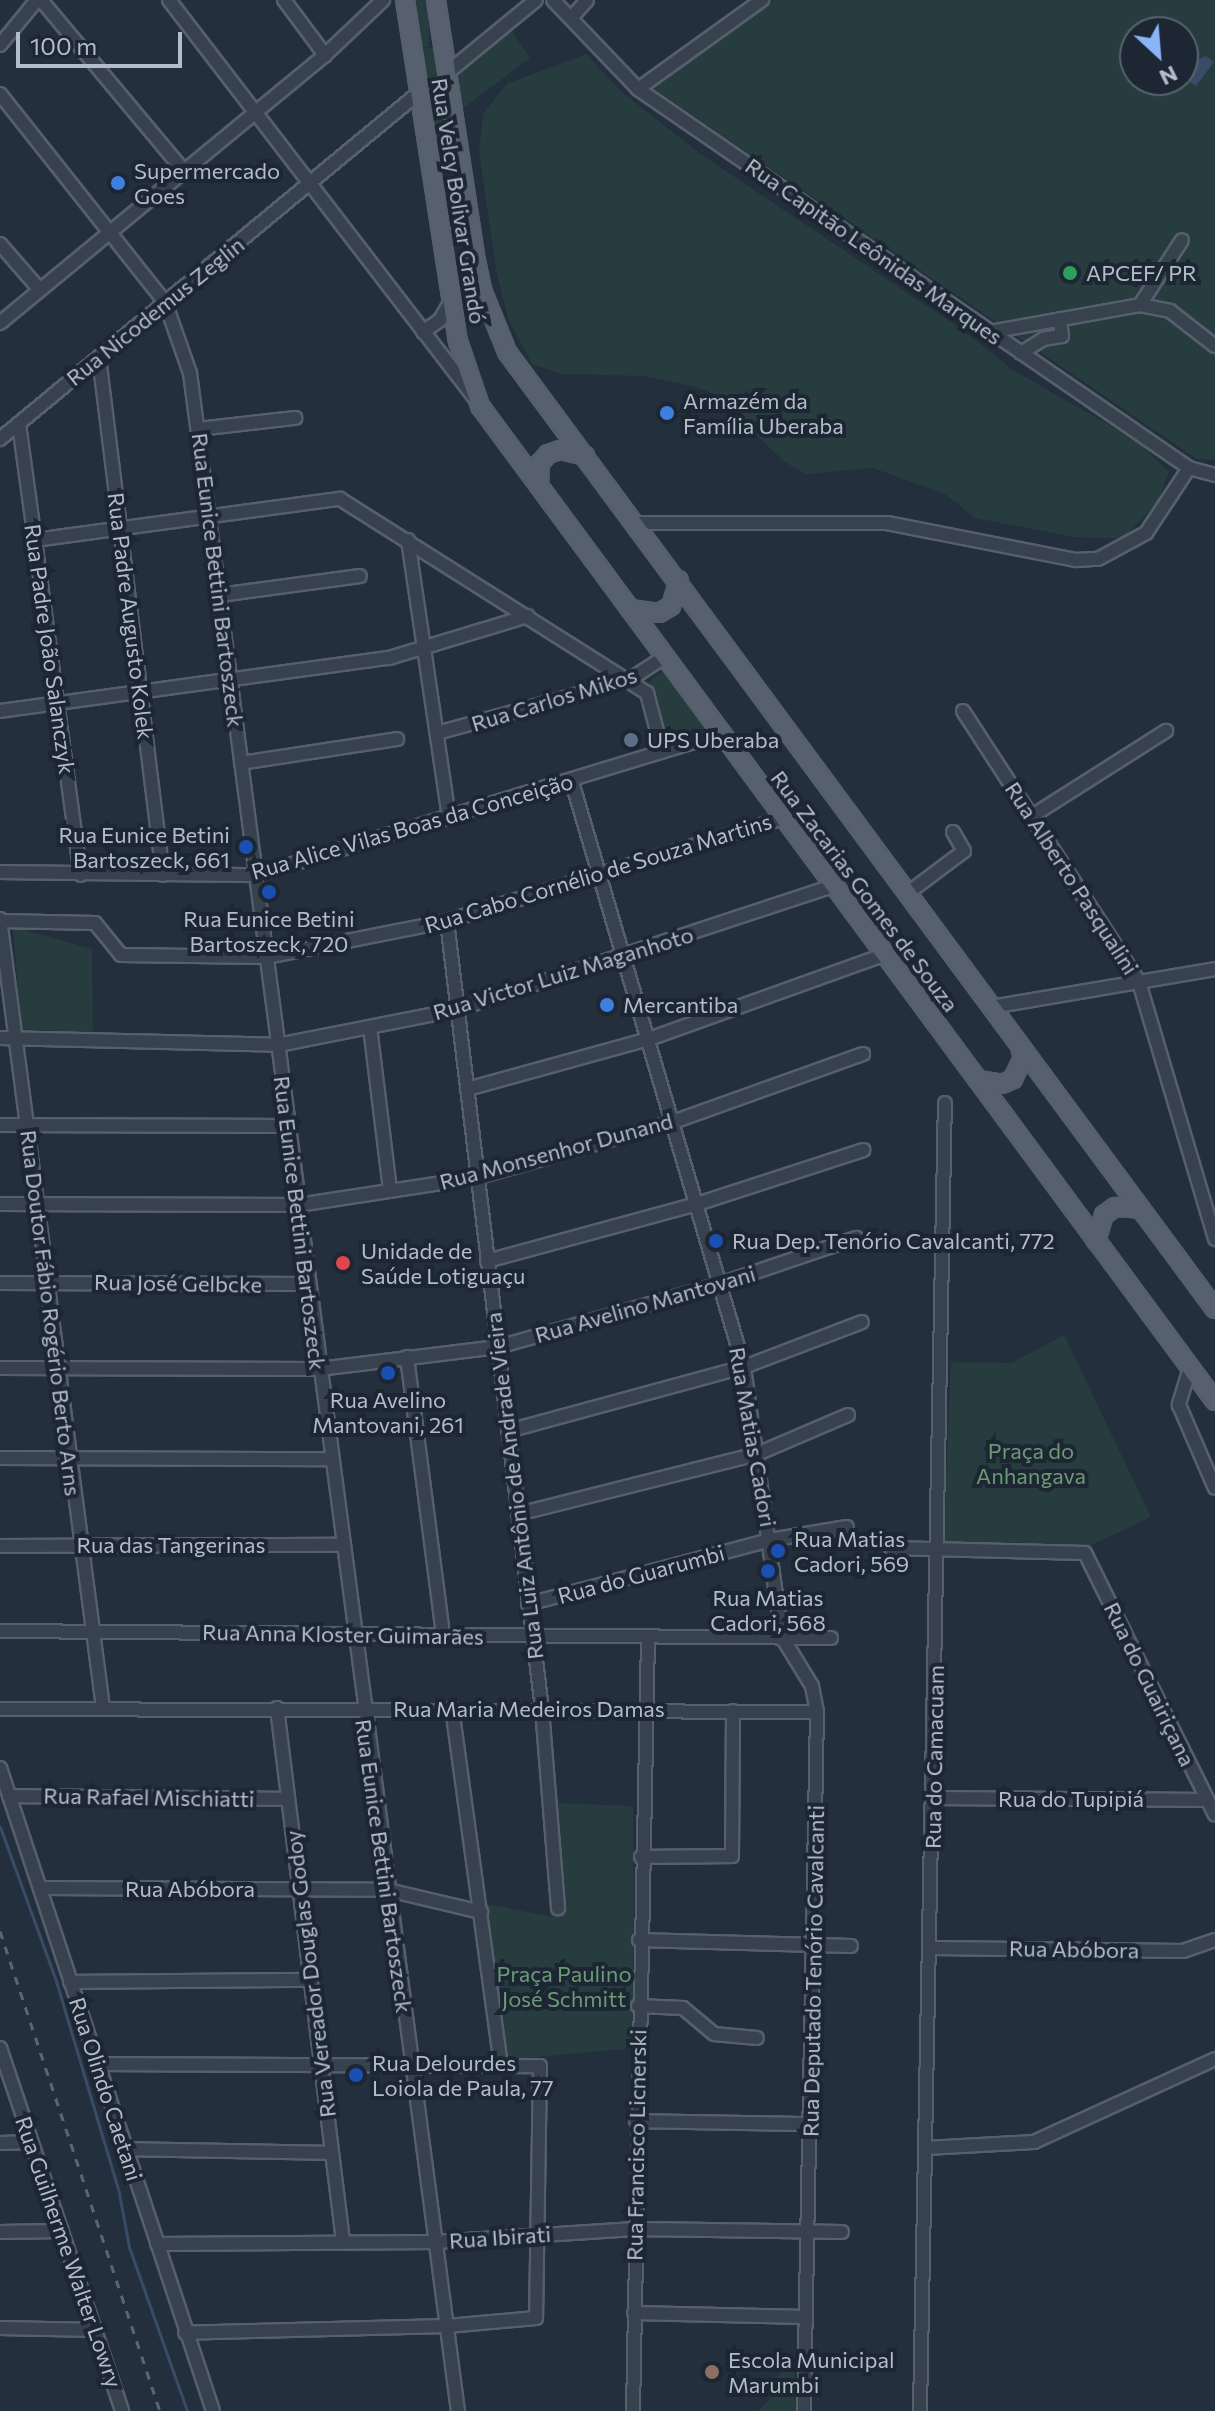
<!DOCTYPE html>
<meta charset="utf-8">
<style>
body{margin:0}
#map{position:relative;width:1215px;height:2411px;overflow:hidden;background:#242f3e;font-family:Commissioner,sans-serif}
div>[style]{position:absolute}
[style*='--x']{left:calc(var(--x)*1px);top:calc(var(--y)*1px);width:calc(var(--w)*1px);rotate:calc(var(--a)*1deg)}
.green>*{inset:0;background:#263c3f;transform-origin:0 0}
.water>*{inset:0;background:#394c67}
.stream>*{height:3px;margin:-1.5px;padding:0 1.5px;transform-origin:1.5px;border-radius:1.5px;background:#394c67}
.roads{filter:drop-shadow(2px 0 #565f6c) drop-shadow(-2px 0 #565f6c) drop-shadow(0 2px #565f6c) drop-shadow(0 -2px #565f6c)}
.minor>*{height:12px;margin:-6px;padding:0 6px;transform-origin:6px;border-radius:6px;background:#38414e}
.major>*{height:16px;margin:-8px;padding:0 8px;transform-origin:8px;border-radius:8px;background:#56606e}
.rail>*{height:3px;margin-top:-1.5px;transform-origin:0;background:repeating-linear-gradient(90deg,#5a6575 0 8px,transparent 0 16px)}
.dots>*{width:22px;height:22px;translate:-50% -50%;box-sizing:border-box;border:4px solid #1d2633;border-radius:50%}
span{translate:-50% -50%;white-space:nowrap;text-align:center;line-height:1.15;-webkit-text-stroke:8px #1d2633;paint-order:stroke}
.poi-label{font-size:22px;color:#b4bcc9}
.left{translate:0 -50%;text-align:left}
.right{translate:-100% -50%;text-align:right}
.street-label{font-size:22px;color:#b4bcc9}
.park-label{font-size:22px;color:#6b9a76}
.north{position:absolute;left:1119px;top:16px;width:80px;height:80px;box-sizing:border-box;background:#1d2633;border:2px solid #59626f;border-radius:50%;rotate:154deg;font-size:22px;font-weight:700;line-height:32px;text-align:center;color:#b4bcc9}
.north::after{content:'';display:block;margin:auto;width:28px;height:36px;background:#8ab4f8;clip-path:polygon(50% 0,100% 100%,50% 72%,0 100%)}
.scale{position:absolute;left:16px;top:32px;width:166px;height:36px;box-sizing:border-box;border:4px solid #b4bcc9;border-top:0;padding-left:10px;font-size:24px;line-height:28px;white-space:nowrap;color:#b4bcc9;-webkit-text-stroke:6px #1d2633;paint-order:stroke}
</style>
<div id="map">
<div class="green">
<div style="left:415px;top:0;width:14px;height:47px"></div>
<div style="clip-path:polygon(evenodd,774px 0,1215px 0,1215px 460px,1197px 459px,653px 88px,774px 0,1135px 32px,1183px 32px,1183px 80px,1135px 80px,1135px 32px)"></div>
<div style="clip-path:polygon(511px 30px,530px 58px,462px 109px,456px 74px)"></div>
<div style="clip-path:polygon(437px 47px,457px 187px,453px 190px,433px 122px,422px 49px)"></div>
<div style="clip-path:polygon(586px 54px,623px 93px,702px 155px,964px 331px,1013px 370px,1137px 441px,1169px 472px,1158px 501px,1128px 534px,1116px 538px,1074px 537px,975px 518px,945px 494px,873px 468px,806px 474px,785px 462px,712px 393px,692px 386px,643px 376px,562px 374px,532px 364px,509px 321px,497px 274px,479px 152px,483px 114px,507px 84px)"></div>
<div style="clip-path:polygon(666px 669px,710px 732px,668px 744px,650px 681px)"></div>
<div style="clip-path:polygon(13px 927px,92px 949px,93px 1034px,21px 1029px)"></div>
<div style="clip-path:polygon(1064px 1335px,1151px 1517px,1083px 1549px,943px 1545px,951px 1362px,1012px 1363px)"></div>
<div style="clip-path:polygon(556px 1803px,633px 1806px,634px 2048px,505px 2060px,482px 1903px,552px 1917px,563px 1906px)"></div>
<div style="clip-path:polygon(794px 2361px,796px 2411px,758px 2411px,777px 2392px,769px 2384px)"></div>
</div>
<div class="water">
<div style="clip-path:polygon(1183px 53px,1195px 61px,1206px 56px,1214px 62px,1196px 86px,1183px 77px)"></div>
</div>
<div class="stream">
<div style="--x:0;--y:1827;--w:164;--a:70"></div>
<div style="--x:56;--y:1981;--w:221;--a:73.4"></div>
<div style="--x:119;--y:2193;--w:55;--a:79.5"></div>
<div style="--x:129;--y:2247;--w:174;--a:70.5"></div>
</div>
<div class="roads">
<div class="minor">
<div style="--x:41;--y:0;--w:223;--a:50.1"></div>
<div style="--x:169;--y:0;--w:501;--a:52.47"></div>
<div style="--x:284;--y:0;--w:69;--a:53.3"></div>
<div style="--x:553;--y:0;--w:123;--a:46.3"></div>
<div style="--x:638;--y:89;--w:669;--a:34.52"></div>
<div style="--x:1189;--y:468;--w:27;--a:15"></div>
<div style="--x:571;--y:18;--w:24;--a:-48"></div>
<div style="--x:0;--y:45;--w:58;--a:-50.6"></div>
<div style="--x:447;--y:73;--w:115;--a:-39.4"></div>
<div style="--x:638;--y:89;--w:153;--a:-35.7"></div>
<div style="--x:0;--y:94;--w:265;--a:51.6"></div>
<div style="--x:165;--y:302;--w:75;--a:70.6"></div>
<div style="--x:190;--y:373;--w:2056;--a:82.51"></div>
<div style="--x:0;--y:244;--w:61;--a:49"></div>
<div style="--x:1140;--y:305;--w:31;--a:11"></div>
<div style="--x:1170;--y:311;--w:57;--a:37.9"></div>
<div style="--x:0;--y:323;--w:421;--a:-39.5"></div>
<div style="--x:325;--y:55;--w:80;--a:-43.5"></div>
<div style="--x:423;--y:332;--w:21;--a:-35"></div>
<div style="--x:440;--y:320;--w:24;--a:-60"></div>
<div style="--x:990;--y:332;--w:152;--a:-10.2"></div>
<div style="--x:1140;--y:305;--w:77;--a:-57.1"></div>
<div style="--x:1021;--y:353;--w:26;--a:-32"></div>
<div style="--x:1043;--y:339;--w:19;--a:-9"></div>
<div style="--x:1062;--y:336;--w:17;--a:-97"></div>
<div style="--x:99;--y:357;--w:522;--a:82.96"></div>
<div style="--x:19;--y:424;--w:455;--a:82.2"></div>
<div style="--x:198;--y:429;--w:98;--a:-6.5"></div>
<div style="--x:0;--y:439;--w:546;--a:-39.58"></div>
<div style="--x:637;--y:523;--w:250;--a:0"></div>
<div style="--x:887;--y:523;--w:193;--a:11.1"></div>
<div style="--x:1076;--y:560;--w:22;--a:-3"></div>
<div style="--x:1098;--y:559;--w:55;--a:-28.4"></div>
<div style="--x:1146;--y:533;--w:78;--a:-56.5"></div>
<div style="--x:35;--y:540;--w:308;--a:-7.7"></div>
<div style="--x:340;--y:499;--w:363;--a:32.3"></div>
<div style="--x:647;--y:693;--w:59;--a:75.3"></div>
<div style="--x:408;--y:540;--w:282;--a:81.6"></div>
<div style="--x:220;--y:595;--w:141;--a:-7.7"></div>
<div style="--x:0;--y:711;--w:393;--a:-7.8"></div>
<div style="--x:389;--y:658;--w:145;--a:-16.8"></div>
<div style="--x:963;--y:711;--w:323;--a:57"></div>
<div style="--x:1139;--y:982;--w:268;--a:73.5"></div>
<div style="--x:437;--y:733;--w:199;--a:-15.4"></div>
<div style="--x:629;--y:680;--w:44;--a:-33"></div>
<div style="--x:241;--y:763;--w:158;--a:-8.7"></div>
<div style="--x:572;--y:782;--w:610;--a:73.62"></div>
<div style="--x:744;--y:1367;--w:273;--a:82"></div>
<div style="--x:782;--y:1637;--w:57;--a:58.5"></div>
<div style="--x:812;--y:1686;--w:26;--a:79"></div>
<div style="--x:817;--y:1712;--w:699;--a:91.07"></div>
<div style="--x:1032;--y:816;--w:159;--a:-32.4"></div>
<div style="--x:0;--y:872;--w:256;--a:0.7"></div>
<div style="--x:256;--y:875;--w:486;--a:-16.9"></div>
<div style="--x:908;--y:893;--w:70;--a:-36.9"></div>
<div style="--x:964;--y:851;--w:22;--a:-120"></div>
<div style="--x:0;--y:919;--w:796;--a:82.56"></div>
<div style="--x:0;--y:921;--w:95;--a:1.2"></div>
<div style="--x:95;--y:923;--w:41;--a:50.9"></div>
<div style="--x:121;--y:955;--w:145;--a:0.8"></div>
<div style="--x:266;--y:957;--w:185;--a:-11.2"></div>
<div style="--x:447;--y:921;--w:351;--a:-17"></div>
<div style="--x:447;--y:921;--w:794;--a:83.13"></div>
<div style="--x:542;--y:1709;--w:200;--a:85.4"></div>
<div style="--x:991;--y:1007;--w:227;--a:-9.6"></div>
<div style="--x:370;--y:1027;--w:165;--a:83"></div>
<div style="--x:0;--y:1038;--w:278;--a:1.4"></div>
<div style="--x:278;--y:1045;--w:185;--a:-11.2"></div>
<div style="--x:459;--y:1009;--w:394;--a:-18.2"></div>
<div style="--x:467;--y:1089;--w:189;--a:-15.4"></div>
<div style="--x:649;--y:1039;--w:250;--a:-19.7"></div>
<div style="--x:0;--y:1125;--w:288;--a:0.2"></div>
<div style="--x:0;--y:1204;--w:298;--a:0.2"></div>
<div style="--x:298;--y:1205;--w:179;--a:-8.7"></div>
<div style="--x:475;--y:1178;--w:206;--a:-15.8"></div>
<div style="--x:673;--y:1122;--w:202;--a:-19.7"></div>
<div style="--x:487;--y:1261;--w:218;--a:-15.2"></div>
<div style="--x:697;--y:1204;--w:175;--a:-18"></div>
<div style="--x:0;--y:1283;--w:308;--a:0.2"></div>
<div style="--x:407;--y:1357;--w:279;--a:82.6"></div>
<div style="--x:0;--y:1368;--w:319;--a:0.2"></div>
<div style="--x:319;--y:1369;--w:180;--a:-7"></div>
<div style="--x:498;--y:1347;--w:231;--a:-15.8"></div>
<div style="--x:720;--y:1284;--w:144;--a:-18.7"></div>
<div style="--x:1190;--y:1368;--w:39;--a:107"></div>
<div style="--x:1179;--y:1405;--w:90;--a:66.6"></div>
<div style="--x:508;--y:1431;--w:245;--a:-15.2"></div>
<div style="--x:744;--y:1367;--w:126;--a:-20.9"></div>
<div style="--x:0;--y:1458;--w:330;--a:0.2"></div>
<div style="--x:518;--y:1514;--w:246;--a:-14.1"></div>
<div style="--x:757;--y:1454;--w:99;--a:-23.2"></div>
<div style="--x:0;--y:1546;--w:342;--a:-0.2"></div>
<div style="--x:891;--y:1548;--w:194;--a:1.5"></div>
<div style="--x:1085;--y:1553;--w:292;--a:63.6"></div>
<div style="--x:528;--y:1604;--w:250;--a:-14.8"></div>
<div style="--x:770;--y:1540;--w:78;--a:-9.6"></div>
<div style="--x:0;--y:1631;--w:831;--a:0.48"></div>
<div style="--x:277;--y:1708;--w:537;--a:82.94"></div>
<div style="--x:452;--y:1708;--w:359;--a:82.2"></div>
<div style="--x:0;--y:1709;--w:817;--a:0.21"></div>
<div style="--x:0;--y:1768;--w:677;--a:71.67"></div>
<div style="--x:9;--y:1796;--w:279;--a:0.6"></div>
<div style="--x:934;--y:1798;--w:273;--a:0.4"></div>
<div style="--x:641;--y:1857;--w:91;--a:-0.6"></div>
<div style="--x:732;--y:1856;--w:145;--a:-89.6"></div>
<div style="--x:40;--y:1888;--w:348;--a:0.3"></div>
<div style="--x:388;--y:1890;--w:96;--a:13.3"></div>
<div style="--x:639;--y:1940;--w:212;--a:1.6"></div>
<div style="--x:931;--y:1948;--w:252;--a:0.7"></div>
<div style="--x:1183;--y:1951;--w:34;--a:-19"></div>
<div style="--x:70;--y:1982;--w:241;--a:-0.5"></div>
<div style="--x:638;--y:2006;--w:45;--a:2.5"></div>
<div style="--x:683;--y:2008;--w:40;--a:40"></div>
<div style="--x:714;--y:2034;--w:43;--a:5.3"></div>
<div style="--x:0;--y:2048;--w:383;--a:71.4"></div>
<div style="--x:100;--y:2064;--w:440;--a:0.3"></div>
<div style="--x:540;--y:2066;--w:252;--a:90.9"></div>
<div style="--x:536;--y:2318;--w:89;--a:174.9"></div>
<div style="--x:447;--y:2326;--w:262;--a:178.5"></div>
<div style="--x:636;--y:2121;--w:174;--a:1"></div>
<div style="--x:0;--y:2143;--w:31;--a:-2"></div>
<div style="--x:926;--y:2148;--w:108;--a:-3.2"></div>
<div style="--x:1034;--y:2142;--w:199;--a:-24.6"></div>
<div style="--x:127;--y:2149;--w:204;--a:1.1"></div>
<div style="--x:0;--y:2232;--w:62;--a:-0.9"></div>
<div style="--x:157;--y:2244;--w:278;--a:-0.4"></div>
<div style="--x:435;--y:2242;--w:200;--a:-3.7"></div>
<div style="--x:635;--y:2229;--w:207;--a:0.8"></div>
<div style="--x:634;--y:2313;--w:172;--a:1.3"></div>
<div style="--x:0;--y:2328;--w:97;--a:1.2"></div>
<div style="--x:633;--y:2411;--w:772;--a:-88.89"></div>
<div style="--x:920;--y:2411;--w:1308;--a:-88.91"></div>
</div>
<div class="major">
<div style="--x:405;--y:0;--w:345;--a:81.2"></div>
<div style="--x:458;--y:341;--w:69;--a:71.3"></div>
<div style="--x:480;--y:406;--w:1237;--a:53.55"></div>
<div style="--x:436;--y:0;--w:259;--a:81.3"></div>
<div style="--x:475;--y:256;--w:35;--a:78"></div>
<div style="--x:482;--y:290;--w:67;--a:68"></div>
<div style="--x:507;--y:352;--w:1190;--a:53.51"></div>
<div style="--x:539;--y:486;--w:23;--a:-88"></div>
<div style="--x:540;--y:463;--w:12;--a:-48"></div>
<div style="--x:548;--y:454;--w:13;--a:-18"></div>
<div style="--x:560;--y:450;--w:26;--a:13"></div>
<div style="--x:630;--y:609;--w:29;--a:8"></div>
<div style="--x:659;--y:613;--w:14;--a:-30"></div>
<div style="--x:671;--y:606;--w:27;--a:-73"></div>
<div style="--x:978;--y:1080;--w:24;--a:9"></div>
<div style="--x:1002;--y:1084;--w:12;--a:-24"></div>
<div style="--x:1013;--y:1079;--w:23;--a:-65"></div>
<div style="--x:1023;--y:1058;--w:11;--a:-105"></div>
<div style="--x:1096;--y:1241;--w:27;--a:-73"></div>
<div style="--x:1104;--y:1215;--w:14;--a:-36"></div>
<div style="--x:1115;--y:1207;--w:26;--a:4"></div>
</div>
</div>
<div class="rail">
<div style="--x:0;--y:1931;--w:506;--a:71.57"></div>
</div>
<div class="dots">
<div style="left:118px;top:183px;background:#3f7fe0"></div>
<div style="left:1070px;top:273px;background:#2e9e5b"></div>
<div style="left:667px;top:413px;background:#3f7fe0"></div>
<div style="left:631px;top:740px;background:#5c6f8a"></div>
<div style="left:246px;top:847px;background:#1a4fb4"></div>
<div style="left:269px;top:892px;background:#1a4fb4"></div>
<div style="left:607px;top:1005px;background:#3f7fe0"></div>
<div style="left:716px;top:1241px;background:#1a4fb4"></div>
<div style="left:343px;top:1263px;background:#e0444e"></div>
<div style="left:388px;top:1373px;background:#1a4fb4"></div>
<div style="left:778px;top:1551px;background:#1a4fb4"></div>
<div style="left:768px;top:1571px;background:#1a4fb4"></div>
<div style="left:356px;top:2075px;background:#1a4fb4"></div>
<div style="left:712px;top:2372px;background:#8d6e63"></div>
</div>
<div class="poi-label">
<span class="left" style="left:134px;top:183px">Supermercado<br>Goes</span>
<span class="left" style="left:1086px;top:273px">APCEF/ PR</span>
<span class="left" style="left:683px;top:413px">Armazém da<br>Família Uberaba</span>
<span class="left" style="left:647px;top:740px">UPS Uberaba</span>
<span class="right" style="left:230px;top:847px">Rua Eunice Betini<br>Bartoszeck, 661</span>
<span style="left:269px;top:931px">Rua Eunice Betini<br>Bartoszeck, 720</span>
<span class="left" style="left:623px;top:1005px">Mercantiba</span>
<span class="left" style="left:732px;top:1241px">Rua Dep. Tenório Cavalcanti, 772</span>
<span class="left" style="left:361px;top:1263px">Unidade de<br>Saúde Lotiguaçu</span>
<span style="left:388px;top:1412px">Rua Avelino<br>Mantovani, 261</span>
<span class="left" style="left:794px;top:1551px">Rua Matias<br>Cadori, 569</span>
<span style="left:768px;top:1610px">Rua Matias<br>Cadori, 568</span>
<span class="left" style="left:372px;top:2075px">Rua Delourdes<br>Loiola de Paula, 77</span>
<span class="left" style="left:728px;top:2372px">Escola Municipal<br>Marumbi</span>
</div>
<div class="street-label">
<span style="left:459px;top:201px;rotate:81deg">Rua Velcy Bolivar Grandó</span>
<span style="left:874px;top:251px;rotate:35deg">Rua Capitão Leônidas Marques</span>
<span style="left:155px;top:311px;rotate:-39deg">Rua Nicodemus Zeglin</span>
<span style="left:218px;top:580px;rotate:83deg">Rua Eunice Bettini Bartoszeck</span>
<span style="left:131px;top:616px;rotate:83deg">Rua Padre Augusto Kolek</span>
<span style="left:50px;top:649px;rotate:82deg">Rua Padre João Salanczyk</span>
<span style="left:554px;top:699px;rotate:-17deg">Rua Carlos Mikos</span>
<span style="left:412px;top:826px;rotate:-16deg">Rua Alice Vilas Boas da Conceição</span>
<span style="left:598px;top:873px;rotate:-17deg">Rua Cabo Cornélio de Souza Martins</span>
<span style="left:1072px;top:878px;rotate:57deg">Rua Alberto Pasqualini</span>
<span style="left:865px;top:891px;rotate:53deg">Rua Zacarias Gomes de Souza</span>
<span style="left:563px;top:973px;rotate:-17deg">Rua Victor Luiz Maganhoto</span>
<span style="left:556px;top:1151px;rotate:-15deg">Rua Monsenhor Dunand</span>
<span style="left:300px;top:1223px;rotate:83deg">Rua Eunice Bettini Bartoszeck</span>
<span style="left:178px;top:1283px;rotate:1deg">Rua José Gelbcke</span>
<span style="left:645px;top:1304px;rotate:-16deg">Rua Avelino Mantovani</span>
<span style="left:51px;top:1313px;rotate:83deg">Rua Doutor Fábio Rogério Berto Arns</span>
<span style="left:753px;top:1437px;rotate:80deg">Rua Matias Cadori</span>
<span style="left:514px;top:1486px;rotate:-97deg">Rua Luiz Antônio de Andrade Vieira</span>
<span style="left:171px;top:1545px">Rua das Tangerinas</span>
<span style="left:641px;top:1574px;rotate:-15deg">Rua do Guarumbi</span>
<span style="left:343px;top:1634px;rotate:1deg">Rua Anna Kloster Guimarães</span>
<span style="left:1150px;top:1684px;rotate:64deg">Rua do Guairiçana</span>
<span style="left:529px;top:1709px">Rua Maria Medeiros Damas</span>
<span style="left:934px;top:1757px;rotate:-89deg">Rua do Camacuam</span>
<span style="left:149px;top:1797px;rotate:1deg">Rua Rafael Mischiatti</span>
<span style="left:1071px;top:1799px">Rua do Tupipiá</span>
<span style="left:384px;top:1866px;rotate:82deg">Rua Eunice Bettini Bartoszeck</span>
<span style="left:190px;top:1889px">Rua Abóbora</span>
<span style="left:1074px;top:1949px;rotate:1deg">Rua Abóbora</span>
<span style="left:813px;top:1971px;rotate:-89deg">Rua Deputado Tenório Cavalcanti</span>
<span style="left:310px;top:1974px;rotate:-97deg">Rua Vereador Douglas Godoy</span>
<span style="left:106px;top:2089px;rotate:72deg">Rua Olindo Caetani</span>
<span style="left:636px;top:2145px;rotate:-89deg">Rua Francisco Licnerski</span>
<span style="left:500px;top:2237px;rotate:-4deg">Rua Ibirati</span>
<span style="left:69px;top:2252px;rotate:71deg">Rua Guilherme Walter Lowry</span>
</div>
<div class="park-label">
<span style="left:1031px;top:1463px">Praça do<br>Anhangava</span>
<span style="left:564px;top:1986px">Praça Paulino<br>José Schmitt</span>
</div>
<div class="north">N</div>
<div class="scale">100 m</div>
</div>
